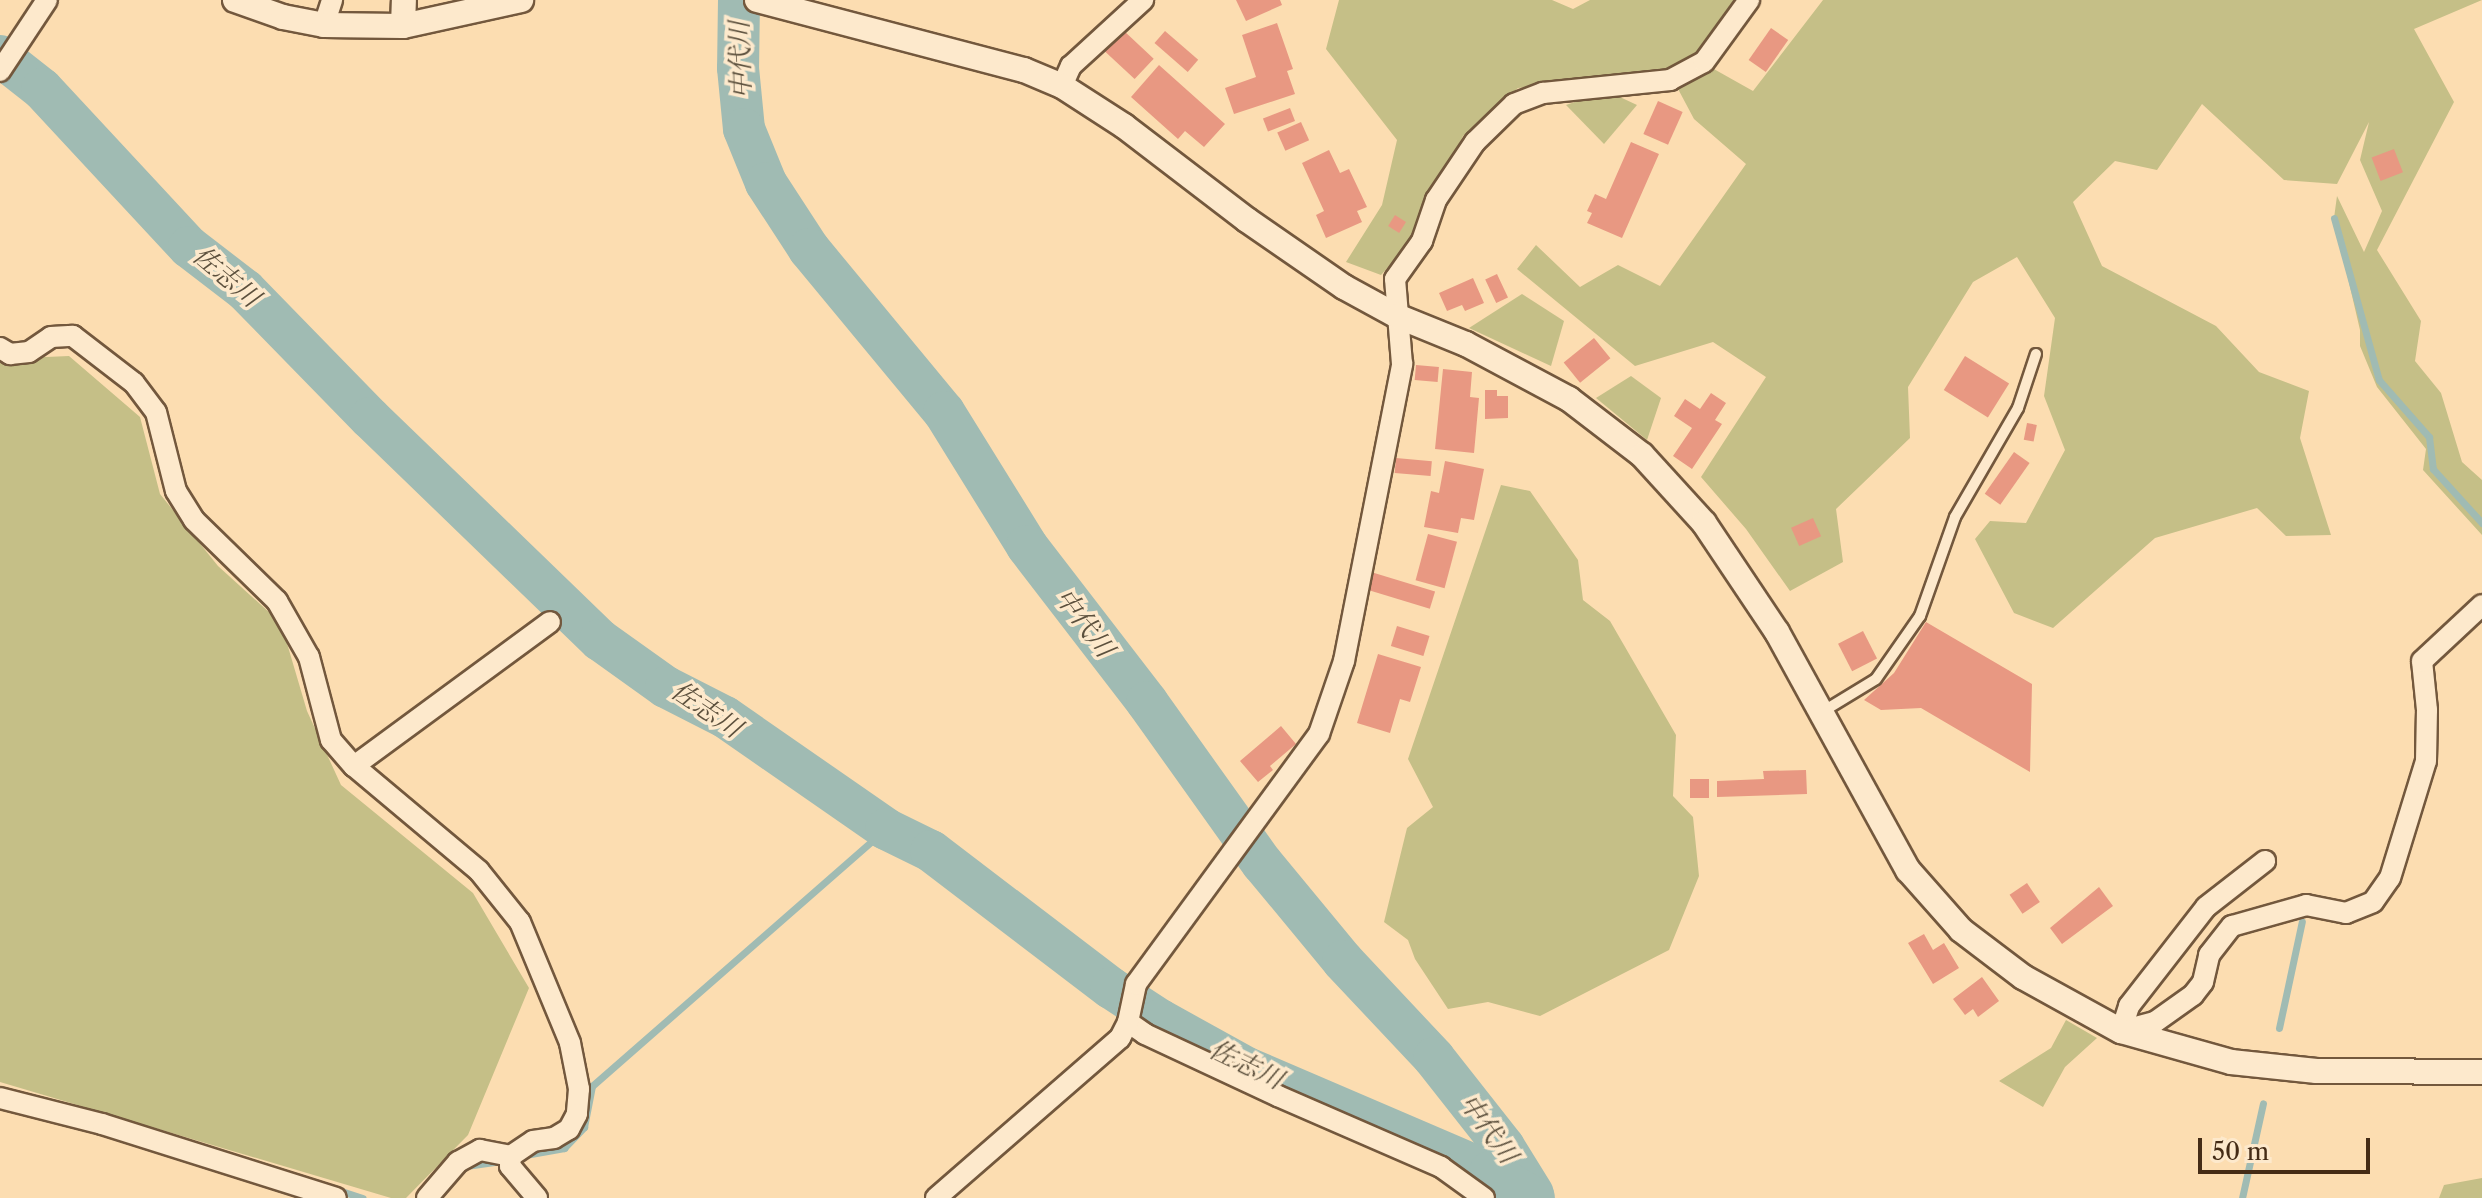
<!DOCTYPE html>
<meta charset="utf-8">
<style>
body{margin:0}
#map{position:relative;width:2482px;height:1198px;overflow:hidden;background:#fcddb1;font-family:"Libre Caslon Text","Noto Serif JP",serif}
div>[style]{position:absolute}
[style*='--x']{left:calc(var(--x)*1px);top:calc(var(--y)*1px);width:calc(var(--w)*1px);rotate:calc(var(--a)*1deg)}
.green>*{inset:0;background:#c5bf87}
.stream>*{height:7px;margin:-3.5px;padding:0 3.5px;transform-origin:3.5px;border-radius:3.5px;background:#a0bbb3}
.river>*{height:42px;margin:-21px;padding:0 21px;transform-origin:21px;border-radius:21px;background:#a0bbb3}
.building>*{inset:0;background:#e89882;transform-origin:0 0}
.roads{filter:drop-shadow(2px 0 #73583d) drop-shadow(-2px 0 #73583d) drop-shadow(0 2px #73583d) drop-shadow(0 -2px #73583d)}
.service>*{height:10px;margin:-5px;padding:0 5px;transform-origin:5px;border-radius:5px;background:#fde9cc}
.minor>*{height:20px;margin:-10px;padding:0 10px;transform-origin:10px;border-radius:10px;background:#fde9cc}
.tertiary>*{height:24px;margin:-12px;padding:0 12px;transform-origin:12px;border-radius:12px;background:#fde9cc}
span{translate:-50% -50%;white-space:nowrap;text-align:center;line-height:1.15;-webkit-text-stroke:7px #fde9cc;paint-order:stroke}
.water-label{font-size:26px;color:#5c503d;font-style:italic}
.scale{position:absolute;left:2198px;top:1138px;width:172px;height:36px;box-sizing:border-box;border:4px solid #452c16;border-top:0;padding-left:10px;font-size:24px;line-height:28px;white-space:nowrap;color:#452c16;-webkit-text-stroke:6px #fde9cc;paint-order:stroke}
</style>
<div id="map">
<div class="green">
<div style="clip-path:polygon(1339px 0,1552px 0,1573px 9px,1590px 0,1740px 0,1696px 59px,1753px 91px,1823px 0,2482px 0,2414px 29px,2454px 102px,2377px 250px,2421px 321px,2415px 361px,2441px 393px,2462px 462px,2482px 480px,2482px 535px,2423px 470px,2426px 449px,2377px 387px,2360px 346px,2360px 330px,2334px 218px,2337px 196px,2364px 252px,2382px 211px,2360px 160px,2369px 122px,2337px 184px,2284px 180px,2202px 104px,2157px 170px,2115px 161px,2073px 202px,2102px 266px,2216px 326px,2259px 372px,2309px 391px,2300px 438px,2331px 535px,2286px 536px,2257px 508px,2155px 538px,2053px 628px,2014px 613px,1975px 539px,1990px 521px,2026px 523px,2065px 450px,2044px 396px,2055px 318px,2017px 257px,1973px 282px,1908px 387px,1910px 438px,1836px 509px,1843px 562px,1790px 591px,1746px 529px,1701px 477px,1766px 377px,1713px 342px,1635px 366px,1517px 269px,1536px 245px,1580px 287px,1618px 265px,1660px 286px,1746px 164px,1694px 119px,1669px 72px,1518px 88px,1463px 136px,1409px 244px,1381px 275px,1346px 262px,1382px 205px,1397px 140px,1326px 49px)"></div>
<div style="clip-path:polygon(1607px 91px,1637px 105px,1604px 144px,1566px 105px)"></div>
<div style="clip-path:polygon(1522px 294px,1564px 321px,1551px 366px,1469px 328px)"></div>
<div style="clip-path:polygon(69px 356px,140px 417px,160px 494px,218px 566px,281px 623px,307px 711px,341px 785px,473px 893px,529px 988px,468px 1135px,406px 1198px,391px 1198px,0 1082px,0 359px)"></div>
<div style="clip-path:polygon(1631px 376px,1661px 398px,1647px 440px,1596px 398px)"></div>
<div style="clip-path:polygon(1501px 485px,1530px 491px,1578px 560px,1583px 600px,1610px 621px,1676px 735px,1673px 796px,1693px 817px,1699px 876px,1669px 950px,1540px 1016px,1488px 1002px,1448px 1009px,1415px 959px,1408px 940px,1384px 922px,1407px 828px,1433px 807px,1408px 759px)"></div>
<div style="clip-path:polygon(2066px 1020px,2097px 1038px,2065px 1067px,2043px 1107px,1999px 1081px,2051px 1048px)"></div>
<div style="clip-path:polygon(2482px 1178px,2482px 1198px,2439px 1198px,2444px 1185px)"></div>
</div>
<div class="stream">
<div style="--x:2334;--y:218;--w:168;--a:74.5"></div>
<div style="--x:2379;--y:380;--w:76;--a:48.7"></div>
<div style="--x:2429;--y:437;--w:32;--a:83"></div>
<div style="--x:2433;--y:469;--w:73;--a:47.8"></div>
<div style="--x:2279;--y:1028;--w:109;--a:-77.9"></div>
<div style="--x:525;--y:1155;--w:40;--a:-10"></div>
<div style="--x:564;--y:1148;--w:29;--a:-46"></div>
<div style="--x:584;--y:1127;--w:42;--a:-79"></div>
<div style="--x:592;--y:1086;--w:390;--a:-41.2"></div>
<div style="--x:466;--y:1166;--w:30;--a:-8"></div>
<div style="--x:335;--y:1189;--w:29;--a:18"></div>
<div style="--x:2242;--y:1198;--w:97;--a:-77.5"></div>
</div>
<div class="river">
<div style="--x:739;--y:0;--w:68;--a:90.8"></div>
<div style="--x:738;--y:68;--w:61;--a:84.4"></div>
<div style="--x:744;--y:129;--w:58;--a:67.8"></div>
<div style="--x:766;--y:183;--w:79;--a:56.9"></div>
<div style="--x:809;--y:249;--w:212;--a:50.4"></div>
<div style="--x:944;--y:412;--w:158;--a:58.2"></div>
<div style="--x:1027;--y:546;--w:197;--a:52.4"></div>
<div style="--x:1147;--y:702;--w:198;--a:54.5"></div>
<div style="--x:1262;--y:863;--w:127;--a:50.4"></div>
<div style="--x:1343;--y:961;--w:133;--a:46.8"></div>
<div style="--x:1434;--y:1058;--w:113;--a:51.8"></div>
<div style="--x:1504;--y:1147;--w:55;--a:58.3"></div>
<div style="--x:0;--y:56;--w:53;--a:38.2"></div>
<div style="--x:42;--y:89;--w:216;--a:47.1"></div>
<div style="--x:189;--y:247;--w:71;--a:37.5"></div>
<div style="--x:245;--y:290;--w:179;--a:45.7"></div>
<div style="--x:370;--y:418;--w:320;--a:44"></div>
<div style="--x:600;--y:640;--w:81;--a:35.5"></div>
<div style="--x:666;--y:687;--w:66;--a:27"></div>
<div style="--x:725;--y:717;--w:196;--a:34.8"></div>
<div style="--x:886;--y:829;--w:50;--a:26.1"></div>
<div style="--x:931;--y:851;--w:226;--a:37.3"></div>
<div style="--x:1111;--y:988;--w:59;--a:33.1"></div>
<div style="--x:1160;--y:1020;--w:99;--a:28.9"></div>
<div style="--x:1247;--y:1068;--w:264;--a:23.2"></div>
<div style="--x:1490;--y:1172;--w:51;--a:30.6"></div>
</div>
<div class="building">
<div style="clip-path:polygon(1236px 0,1280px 0,1282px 5px,1246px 21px)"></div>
<div style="clip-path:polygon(1277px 23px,1293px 69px,1287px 71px,1295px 94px,1234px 114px,1225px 88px,1256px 77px,1242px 35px)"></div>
<div style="left:1771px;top:28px;width:21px;height:39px;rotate:35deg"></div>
<div style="left:1123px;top:30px;width:42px;height:28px;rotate:43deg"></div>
<div style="left:1165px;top:31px;width:44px;height:16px;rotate:41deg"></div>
<div style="clip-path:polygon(1159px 65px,1225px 124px,1204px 147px,1185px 131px,1178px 139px,1131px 97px)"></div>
<div style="left:1658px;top:101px;width:27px;height:36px;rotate:24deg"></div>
<div style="left:1290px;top:108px;width:14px;height:29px;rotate:69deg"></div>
<div style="left:1301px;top:122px;width:20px;height:26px;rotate:66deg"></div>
<div style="clip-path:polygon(1631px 142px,1659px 154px,1622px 238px,1587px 223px,1592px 213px,1587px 211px,1595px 194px,1606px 199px)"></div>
<div style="left:2394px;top:149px;width:25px;height:24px;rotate:69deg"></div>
<div style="clip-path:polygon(1329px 150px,1340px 173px,1349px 169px,1367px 207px,1357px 211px,1362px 222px,1326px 238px,1316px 215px,1324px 211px,1302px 163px)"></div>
<div style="left:1395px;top:215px;width:13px;height:13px;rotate:32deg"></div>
<div style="left:1497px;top:274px;width:26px;height:13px;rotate:65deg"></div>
<div style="clip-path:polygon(1473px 278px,1484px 303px,1465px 311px,1462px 305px,1447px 311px,1439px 293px)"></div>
<div style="left:1594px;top:338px;width:26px;height:39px;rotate:51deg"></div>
<div style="left:1965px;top:356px;width:52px;height:40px;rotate:32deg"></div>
<div style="left:1416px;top:365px;width:23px;height:15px;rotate:5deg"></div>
<div style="clip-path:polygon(1443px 369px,1472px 372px,1470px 397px,1479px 398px,1474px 453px,1435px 449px)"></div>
<div style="clip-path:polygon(1485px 390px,1497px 390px,1497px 396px,1508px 396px,1508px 418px,1485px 419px)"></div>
<div style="clip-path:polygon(1711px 393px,1726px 403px,1715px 420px,1722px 424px,1692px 469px,1673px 456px,1692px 428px,1674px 416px,1685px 399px,1700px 409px)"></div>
<div style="left:2027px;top:423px;width:10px;height:17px;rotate:11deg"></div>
<div style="left:2014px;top:452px;width:19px;height:51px;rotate:35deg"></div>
<div style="left:1396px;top:458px;width:36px;height:15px;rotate:5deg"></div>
<div style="clip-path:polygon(1445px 461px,1484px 469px,1474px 520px,1461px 518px,1458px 533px,1424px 527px,1431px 491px,1439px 493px)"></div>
<div style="left:1813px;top:518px;width:20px;height:24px;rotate:66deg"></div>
<div style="left:1428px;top:534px;width:30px;height:48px;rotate:15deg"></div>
<div style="left:1371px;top:572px;width:67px;height:18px;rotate:17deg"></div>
<div style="clip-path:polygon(1926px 622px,2032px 684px,2030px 772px,1921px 708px,1881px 710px,1864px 700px,1894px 673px)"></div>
<div style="left:1397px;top:626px;width:34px;height:21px;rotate:17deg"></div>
<div style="left:1863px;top:631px;width:31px;height:28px;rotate:63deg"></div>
<div style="clip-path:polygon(1378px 654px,1421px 667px,1410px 702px,1400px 699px,1390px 733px,1357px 723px)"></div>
<div style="clip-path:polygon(1281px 726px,1296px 744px,1270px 766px,1273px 770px,1258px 782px,1240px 761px)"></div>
<div style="clip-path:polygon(1806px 770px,1807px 794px,1717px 797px,1717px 781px,1764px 779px,1763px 771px)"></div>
<div style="left:1690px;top:779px;width:19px;height:19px"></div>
<div style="left:2027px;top:883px;width:23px;height:21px;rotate:56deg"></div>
<div style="clip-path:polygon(2099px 887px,2113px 906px,2062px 944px,2050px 928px)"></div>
<div style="clip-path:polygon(1924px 934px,1933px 950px,1944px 943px,1959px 968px,1933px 984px,1908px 943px)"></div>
<div style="clip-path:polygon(1982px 977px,1999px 1001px,1978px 1017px,1973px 1009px,1965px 1015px,1953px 999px)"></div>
</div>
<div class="roads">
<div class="service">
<div style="--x:1822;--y:712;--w:63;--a:-31.4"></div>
<div style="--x:1876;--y:679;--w:77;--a:-55.1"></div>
<div style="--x:1920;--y:616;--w:105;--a:-70.5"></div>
<div style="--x:1955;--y:517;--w:126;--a:-60"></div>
<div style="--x:2018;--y:408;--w:57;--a:-71.6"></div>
</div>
<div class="minor">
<div style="--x:324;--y:25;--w:26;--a:-72"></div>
<div style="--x:0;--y:71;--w:85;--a:-56.5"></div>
<div style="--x:1062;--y:86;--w:22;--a:-66"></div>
<div style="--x:1071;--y:66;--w:98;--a:-42.5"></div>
<div style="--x:0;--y:348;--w:12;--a:31"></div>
<div style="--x:10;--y:354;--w:19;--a:-6"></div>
<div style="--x:29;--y:352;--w:27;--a:-34"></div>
<div style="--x:51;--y:337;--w:22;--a:-3"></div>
<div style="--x:73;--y:336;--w:77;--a:37.6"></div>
<div style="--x:134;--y:383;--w:36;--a:53"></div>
<div style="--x:156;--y:412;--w:81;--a:75.8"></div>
<div style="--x:176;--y:491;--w:34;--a:58"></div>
<div style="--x:194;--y:520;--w:116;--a:44.3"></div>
<div style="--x:277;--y:601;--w:64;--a:60.3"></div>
<div style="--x:309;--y:657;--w:86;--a:75.2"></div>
<div style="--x:331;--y:740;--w:35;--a:49"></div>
<div style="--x:354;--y:766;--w:163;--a:40"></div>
<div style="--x:479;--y:871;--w:65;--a:51.2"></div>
<div style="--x:520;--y:922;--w:131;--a:67.5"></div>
<div style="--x:570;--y:1043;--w:47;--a:78.9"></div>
<div style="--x:579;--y:1089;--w:25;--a:95"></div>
<div style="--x:577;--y:1114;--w:17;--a:118"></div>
<div style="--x:569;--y:1129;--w:17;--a:149"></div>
<div style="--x:554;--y:1138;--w:21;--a:172"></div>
<div style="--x:533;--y:1141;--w:27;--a:146"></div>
<div style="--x:511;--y:1156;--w:10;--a:96"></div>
<div style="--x:510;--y:1166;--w:42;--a:49.8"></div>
<div style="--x:354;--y:766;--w:243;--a:-36.3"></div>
<div style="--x:1128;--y:1022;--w:21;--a:35"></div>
<div style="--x:1145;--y:1034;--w:147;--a:25"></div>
<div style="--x:1278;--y:1096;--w:178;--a:23.5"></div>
<div style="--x:1441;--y:1167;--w:53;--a:35.8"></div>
<div style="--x:2121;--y:1031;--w:35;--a:-15"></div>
<div style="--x:2155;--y:1022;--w:47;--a:-35.4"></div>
<div style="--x:2193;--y:995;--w:16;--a:-52"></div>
<div style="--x:2203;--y:982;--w:28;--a:-77"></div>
<div style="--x:2209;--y:955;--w:37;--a:-52"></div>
<div style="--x:2232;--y:926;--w:77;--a:-15.8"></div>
<div style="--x:2306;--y:905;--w:41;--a:11.3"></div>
<div style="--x:2346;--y:913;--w:29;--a:-22"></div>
<div style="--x:2373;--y:902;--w:29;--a:-55"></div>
<div style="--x:2390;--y:878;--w:122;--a:-72.9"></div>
<div style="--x:2426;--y:761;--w:51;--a:-88.9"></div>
<div style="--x:2427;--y:710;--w:49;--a:-95.8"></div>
<div style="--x:2422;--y:661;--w:82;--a:-43"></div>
<div style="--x:2121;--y:1031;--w:26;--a:-72"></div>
<div style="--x:2129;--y:1006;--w:125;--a:-52.1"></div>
<div style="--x:2206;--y:907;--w:75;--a:-37.9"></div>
<div style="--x:0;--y:1098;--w:105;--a:14.3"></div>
<div style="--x:102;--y:1124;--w:245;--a:17.5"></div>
<div style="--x:427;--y:1198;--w:48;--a:-49.3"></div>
<div style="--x:458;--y:1162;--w:25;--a:-29"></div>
<div style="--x:480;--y:1150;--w:32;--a:11"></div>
<div style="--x:936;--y:1198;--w:244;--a:-41"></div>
<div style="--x:1120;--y:1038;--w:18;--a:-63"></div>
<div style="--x:1128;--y:1022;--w:39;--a:-78"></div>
<div style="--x:1136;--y:984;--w:310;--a:-53.8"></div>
<div style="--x:1319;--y:734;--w:77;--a:-71.1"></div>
<div style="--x:1344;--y:661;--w:303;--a:-78.9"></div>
<div style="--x:1402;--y:364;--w:85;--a:-94.7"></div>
<div style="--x:1395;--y:279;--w:47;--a:-54.6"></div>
<div style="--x:1422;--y:241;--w:43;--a:-71.1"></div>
<div style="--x:1436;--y:200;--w:70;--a:-56.1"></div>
<div style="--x:1475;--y:142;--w:54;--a:-44.3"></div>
<div style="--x:1514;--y:104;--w:31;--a:-21"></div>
<div style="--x:1543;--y:93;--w:128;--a:-5.8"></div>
<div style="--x:1670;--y:80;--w:38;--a:-28"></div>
<div style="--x:1704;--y:62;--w:77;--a:-54"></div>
</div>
<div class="tertiary">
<div style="--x:235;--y:0;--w:51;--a:19.5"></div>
<div style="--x:283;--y:17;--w:42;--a:11"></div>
<div style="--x:324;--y:25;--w:79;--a:0.7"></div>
<div style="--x:403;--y:26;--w:121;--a:-12.4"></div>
<div style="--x:757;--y:0;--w:276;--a:14.7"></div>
<div style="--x:1024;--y:70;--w:41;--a:22.8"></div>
<div style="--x:1062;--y:86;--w:74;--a:32.8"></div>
<div style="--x:1124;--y:126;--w:155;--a:37.4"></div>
<div style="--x:1247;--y:220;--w:118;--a:34.6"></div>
<div style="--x:1344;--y:287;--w:60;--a:28.7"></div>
<div style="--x:1397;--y:316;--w:74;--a:22.1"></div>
<div style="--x:1466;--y:344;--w:117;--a:28.1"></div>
<div style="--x:1569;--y:399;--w:92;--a:37.5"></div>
<div style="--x:1642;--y:455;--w:92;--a:47.6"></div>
<div style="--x:1704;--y:523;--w:131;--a:56.2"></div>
<div style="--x:1777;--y:632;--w:272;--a:61.2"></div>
<div style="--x:1908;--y:870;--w:80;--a:48.5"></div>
<div style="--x:1961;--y:930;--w:78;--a:37.2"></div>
<div style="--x:2023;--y:977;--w:112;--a:28.9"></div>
<div style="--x:2121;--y:1031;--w:114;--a:15.7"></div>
<div style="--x:2231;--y:1062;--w:86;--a:6"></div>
<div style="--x:2317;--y:1071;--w:165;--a:0.3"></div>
<div style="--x:403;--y:26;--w:26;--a:-88"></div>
</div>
</div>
<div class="water-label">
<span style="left:741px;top:60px;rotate:-92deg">中代川</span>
<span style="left:226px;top:277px;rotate:40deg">佐志川</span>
<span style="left:1084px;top:623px;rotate:53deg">中代川</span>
<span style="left:706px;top:710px;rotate:34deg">佐志川</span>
<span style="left:1246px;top:1065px;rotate:26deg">佐志川</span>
<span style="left:1488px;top:1129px;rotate:54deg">中代川</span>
</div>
<div class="scale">50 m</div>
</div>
